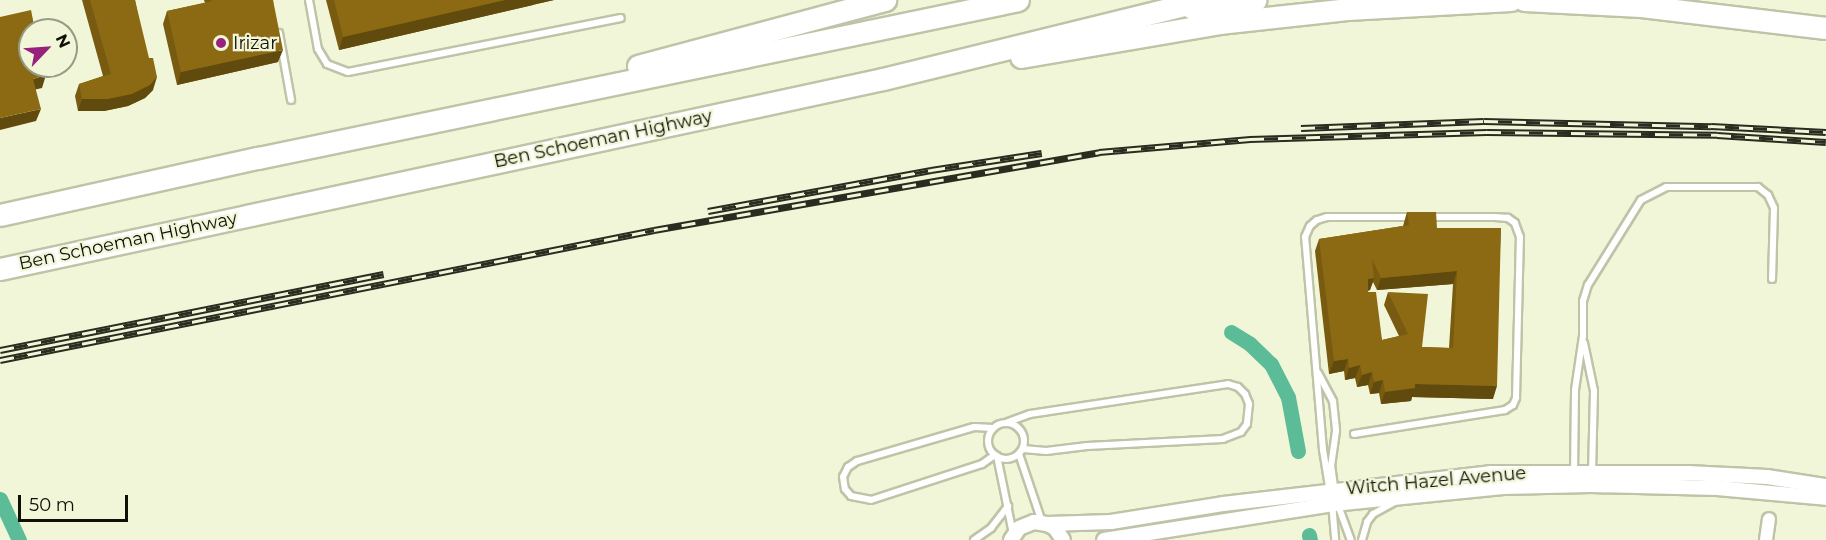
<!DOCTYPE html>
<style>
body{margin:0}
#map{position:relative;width:1826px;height:540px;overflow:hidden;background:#f2f6d9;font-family:Montserrat,sans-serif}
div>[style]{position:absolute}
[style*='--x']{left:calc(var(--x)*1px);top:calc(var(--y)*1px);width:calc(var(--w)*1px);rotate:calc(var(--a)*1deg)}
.canal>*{height:15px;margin:-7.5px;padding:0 7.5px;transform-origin:7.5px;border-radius:7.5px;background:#5dbc98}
.roads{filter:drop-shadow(2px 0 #bfc3a7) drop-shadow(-2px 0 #bfc3a7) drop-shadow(0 2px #bfc3a7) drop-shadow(0 -2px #bfc3a7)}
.service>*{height:6px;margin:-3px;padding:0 3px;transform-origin:3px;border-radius:3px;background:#fff}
.service>.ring{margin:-3px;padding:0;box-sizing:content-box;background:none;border:6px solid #fff;border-radius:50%}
.minor>*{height:12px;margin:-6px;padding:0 6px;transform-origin:6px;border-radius:6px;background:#fff}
.tertiary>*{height:14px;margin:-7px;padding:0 7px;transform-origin:7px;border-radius:7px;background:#fff}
.motorway>*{height:21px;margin:-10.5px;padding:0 10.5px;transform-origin:10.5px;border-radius:10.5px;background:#fff}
.rail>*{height:7px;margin-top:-3.5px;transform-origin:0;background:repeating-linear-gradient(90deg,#f2f6d9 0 14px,#2a2c1f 0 28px);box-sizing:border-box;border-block:2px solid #2a2c1f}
.wall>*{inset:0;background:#785b10}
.shaded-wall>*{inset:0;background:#614a0d}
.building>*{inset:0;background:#8b6a13}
.dots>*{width:16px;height:16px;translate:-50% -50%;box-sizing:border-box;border:3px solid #f2f6d9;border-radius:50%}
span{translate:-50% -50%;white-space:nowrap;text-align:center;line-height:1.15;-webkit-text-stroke:4.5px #f2f6d9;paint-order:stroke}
.poi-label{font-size:18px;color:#0f1006}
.left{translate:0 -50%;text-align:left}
.street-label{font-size:18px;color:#0f1006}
.north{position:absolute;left:18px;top:18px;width:60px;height:60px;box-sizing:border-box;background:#f2f6d9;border:2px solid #979a85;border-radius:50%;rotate:65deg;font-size:16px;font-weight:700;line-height:24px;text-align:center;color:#0f1006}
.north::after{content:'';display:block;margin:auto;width:21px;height:27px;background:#97227e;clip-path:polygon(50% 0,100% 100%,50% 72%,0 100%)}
.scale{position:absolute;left:18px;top:495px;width:110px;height:27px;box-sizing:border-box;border:3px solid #0f1006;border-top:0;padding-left:8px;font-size:18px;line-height:21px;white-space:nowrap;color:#0f1006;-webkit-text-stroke:4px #f2f6d9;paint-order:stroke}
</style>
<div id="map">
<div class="canal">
<div style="--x:1231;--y:332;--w:22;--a:32"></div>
<div style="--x:1250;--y:344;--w:29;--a:44"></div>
<div style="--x:1271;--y:364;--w:37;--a:63"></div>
<div style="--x:1288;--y:397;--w:55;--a:79.5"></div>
<div style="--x:0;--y:499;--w:45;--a:65.1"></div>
<div style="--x:1309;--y:535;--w:5;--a:79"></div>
</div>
<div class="roads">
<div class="service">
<div style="--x:309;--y:0;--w:50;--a:79.6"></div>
<div style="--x:318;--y:49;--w:17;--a:59"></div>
<div style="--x:327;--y:64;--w:22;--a:21"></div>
<div style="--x:348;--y:72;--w:278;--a:-11.2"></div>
<div style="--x:279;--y:33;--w:68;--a:79.8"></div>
<div style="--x:1584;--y:343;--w:49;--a:78.2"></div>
<div style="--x:1594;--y:391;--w:81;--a:91.4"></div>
<div style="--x:1318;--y:373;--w:32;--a:62"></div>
<div style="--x:1333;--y:401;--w:30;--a:84"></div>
<div style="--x:1336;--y:431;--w:34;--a:98"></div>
<div style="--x:1331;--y:465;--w:27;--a:82"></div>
<div style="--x:1008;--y:422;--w:23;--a:-20"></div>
<div style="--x:1030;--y:414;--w:200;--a:-8.6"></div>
<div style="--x:1228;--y:384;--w:10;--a:17"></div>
<div style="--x:1238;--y:387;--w:10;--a:45"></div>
<div style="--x:1245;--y:394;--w:11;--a:68"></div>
<div style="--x:1249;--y:404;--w:20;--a:96"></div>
<div style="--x:1247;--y:424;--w:10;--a:127"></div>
<div style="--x:1241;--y:432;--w:19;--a:159"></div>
<div style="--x:1223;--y:439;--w:136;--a:177.1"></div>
<div style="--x:1087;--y:446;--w:41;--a:173"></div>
<div style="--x:1046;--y:451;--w:23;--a:-175"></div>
<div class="ring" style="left:988px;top:423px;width:30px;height:30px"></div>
<div style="--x:993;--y:428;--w:19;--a:-177"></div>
<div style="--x:974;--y:427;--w:122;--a:163.8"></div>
<div style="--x:857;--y:461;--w:11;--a:146"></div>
<div style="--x:848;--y:467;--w:11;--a:117"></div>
<div style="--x:843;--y:477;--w:12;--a:81"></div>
<div style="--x:845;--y:489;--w:9;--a:49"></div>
<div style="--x:851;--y:496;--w:20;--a:11"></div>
<div style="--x:871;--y:500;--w:117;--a:-18"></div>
<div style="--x:982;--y:464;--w:16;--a:-35"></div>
<div style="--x:1354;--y:434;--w:153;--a:-9"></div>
<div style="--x:1505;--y:410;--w:9;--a:-32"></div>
<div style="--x:1513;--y:405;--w:8;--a:-67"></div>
<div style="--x:1516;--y:398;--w:161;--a:-88.6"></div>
<div style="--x:1520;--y:237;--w:15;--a:-110"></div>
<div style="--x:1515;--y:223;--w:9;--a:-144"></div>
<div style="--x:1508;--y:218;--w:13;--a:-176"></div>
<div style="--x:1495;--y:217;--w:64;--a:180"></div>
<div style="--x:1019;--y:454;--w:72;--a:71.3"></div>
<div style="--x:997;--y:456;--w:80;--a:78.4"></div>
<div style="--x:1574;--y:474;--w:84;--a:-89.3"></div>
<div style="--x:1575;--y:390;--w:55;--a:-81.6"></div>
<div style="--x:1583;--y:336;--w:35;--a:-90"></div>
<div style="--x:1583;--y:301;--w:17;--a:-73"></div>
<div style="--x:1588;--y:285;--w:100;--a:-58.1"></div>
<div style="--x:1641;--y:200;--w:28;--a:-27"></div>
<div style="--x:1666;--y:187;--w:92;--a:0"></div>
<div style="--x:1758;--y:187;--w:13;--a:39"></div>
<div style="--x:1768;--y:195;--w:14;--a:65"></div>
<div style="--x:1774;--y:208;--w:71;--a:91.6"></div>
<div style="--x:1330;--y:493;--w:44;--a:-99.2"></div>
<div style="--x:1323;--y:450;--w:214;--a:-94.8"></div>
<div style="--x:1305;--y:237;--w:12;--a:-66"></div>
<div style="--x:1310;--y:226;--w:9;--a:-41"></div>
<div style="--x:1317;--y:220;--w:10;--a:-17"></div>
<div style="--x:1327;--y:217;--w:85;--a:0"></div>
<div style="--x:1332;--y:503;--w:37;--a:85"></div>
<div style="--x:1338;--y:505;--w:37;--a:70"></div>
<div style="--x:974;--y:540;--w:21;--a:-35"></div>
<div style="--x:991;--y:528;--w:28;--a:-52"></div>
<div style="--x:1362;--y:540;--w:19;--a:-74"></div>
<div style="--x:1367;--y:522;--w:10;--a:-53"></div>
<div style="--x:1373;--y:514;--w:25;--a:-29"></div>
</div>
<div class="minor">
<div style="--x:1766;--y:540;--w:21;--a:-82"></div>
</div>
<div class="tertiary">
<div style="--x:1047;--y:524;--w:64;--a:-1.8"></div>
<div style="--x:1111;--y:522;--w:113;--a:-9.1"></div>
<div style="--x:1223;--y:504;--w:269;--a:-6.6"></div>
<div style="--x:1490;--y:473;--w:198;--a:0"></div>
<div style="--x:1688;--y:473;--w:79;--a:2.9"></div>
<div style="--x:1767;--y:477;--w:60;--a:8.7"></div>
<div style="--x:1011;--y:540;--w:14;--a:-56"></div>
<div style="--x:1019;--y:528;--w:16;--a:-22"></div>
<div style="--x:1034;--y:522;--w:13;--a:9"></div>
<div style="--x:1047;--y:524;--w:9;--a:27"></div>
<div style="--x:1055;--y:528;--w:14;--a:56"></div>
<div style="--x:1104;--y:540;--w:232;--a:-8.9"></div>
<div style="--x:1333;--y:504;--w:171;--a:-5.7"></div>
<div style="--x:1503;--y:487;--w:88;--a:-1.3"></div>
<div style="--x:1591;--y:485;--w:126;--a:1.4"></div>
<div style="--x:1717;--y:488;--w:109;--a:5.2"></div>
</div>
<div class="motorway">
<div style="--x:1524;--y:0;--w:117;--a:2.9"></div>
<div style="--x:1641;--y:6;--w:186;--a:6.8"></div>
<div style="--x:1192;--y:8;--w:64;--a:-7.1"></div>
<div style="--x:1021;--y:57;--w:201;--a:-9.7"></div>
<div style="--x:1219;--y:23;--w:129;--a:-6.2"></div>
<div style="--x:1347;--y:9;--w:164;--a:-3.1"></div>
<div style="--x:638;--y:66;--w:256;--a:-15"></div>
<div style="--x:0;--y:215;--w:264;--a:-12.5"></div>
<div style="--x:258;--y:158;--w:776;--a:-11.74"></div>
<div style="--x:0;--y:269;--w:903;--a:-12.14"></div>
<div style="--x:883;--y:79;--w:332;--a:-13.8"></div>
</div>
</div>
<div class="rail">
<div style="--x:1301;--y:128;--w:183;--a:-2.2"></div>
<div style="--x:1484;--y:121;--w:227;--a:1.3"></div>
<div style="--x:1711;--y:126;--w:115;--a:3"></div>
<div style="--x:708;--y:211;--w:227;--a:-10.4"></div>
<div style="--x:931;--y:170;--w:112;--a:-8.7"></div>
<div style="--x:0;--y:350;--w:391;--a:-11.2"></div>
<div style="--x:0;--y:360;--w:667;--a:-11.24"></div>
<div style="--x:654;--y:230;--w:452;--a:-9.9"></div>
<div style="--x:1099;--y:152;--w:152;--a:-4.9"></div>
<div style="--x:1250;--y:139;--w:237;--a:-1.7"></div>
<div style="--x:1487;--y:132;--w:230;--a:0.7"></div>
<div style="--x:1717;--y:135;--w:109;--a:3.7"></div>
</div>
<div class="wall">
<div style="clip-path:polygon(82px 0,135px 0,153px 90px,145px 98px,128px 106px,104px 111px,78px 111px,75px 96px,79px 84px,103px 76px)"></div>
<div style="clip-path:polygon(204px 0,273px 0,278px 62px,177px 85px,163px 24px,167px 11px,205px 3px)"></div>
<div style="clip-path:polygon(326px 0,554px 0,339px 50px)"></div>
<div style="clip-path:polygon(evenodd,1407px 212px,1437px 228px,1501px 228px,1493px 399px,1412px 397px,1411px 401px,1381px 404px,1379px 393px,1370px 394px,1368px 385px,1357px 387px,1355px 378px,1345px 380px,1344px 371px,1329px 374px,1315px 251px,1319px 239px,1403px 226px,1407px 212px,1373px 282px,1377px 290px,1453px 284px,1449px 348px,1422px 347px,1388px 292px,1384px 305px,1399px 336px,1382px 340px,1368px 291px,1370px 290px,1373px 282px)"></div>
</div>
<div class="shaded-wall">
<div style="clip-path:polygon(505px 0,554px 0,339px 50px,343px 37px)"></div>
<div style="clip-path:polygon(283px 50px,278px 62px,177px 85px,181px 72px)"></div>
<div style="clip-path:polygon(46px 75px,42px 88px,29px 91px,33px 79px)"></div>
<div style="clip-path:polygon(157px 77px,153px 90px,145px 98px,128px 106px,104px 111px,78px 111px,82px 99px)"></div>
<div style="clip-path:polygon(41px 109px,36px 121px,0 130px,0 118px)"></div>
<div style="clip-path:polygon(1457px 271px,1453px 284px,1377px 290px,1381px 278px)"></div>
<div style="clip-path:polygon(1374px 278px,1370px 290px,1363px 291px,1368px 279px)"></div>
<div style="clip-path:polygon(1348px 359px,1344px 371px,1329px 374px,1334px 361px)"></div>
<div style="clip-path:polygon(1360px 365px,1355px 378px,1345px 380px,1349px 368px)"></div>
<div style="clip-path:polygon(1372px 372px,1368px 385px,1357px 387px,1362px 375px)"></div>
<div style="clip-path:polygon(1383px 380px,1379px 393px,1370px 394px,1374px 382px)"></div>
<div style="clip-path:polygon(1415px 384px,1497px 386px,1493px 399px,1412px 397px,1411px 401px,1381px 404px,1385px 392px)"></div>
</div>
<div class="building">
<div style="clip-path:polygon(90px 0,135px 0,149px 58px,153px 58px,157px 77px,150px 85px,132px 94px,108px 99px,82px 99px,79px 84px,111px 74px)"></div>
<div style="clip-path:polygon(211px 0,273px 0,283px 50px,181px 72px,167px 11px,212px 1px)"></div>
<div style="clip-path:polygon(334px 0,505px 0,343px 37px)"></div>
<div style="clip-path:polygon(31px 10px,35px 30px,30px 30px,30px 66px,44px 66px,46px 75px,33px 79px,41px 109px,0 118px,0 17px)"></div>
<div style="clip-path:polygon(evenodd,1407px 212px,1436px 212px,1437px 228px,1501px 228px,1497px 386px,1415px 384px,1415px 388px,1385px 392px,1383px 380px,1374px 382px,1372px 372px,1362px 375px,1360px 365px,1349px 368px,1348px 359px,1334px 361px,1319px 239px,1409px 225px,1407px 212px,1372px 259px,1381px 278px,1457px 271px,1453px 348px,1422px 347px,1428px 294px,1388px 292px,1408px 334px,1382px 340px,1376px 292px,1368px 292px,1368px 279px,1374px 278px,1372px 259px)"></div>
</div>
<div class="dots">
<div style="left:221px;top:43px;background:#97227e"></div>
</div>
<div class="poi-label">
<span class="left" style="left:233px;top:43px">Irizar</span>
</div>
<div class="street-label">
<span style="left:603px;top:139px;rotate:-12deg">Ben Schoeman Highway</span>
<span style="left:128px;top:241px;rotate:-12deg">Ben Schoeman Highway</span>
<span style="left:1436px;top:481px;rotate:-5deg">Witch Hazel Avenue</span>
</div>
<div class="north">N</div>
<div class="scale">50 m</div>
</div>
